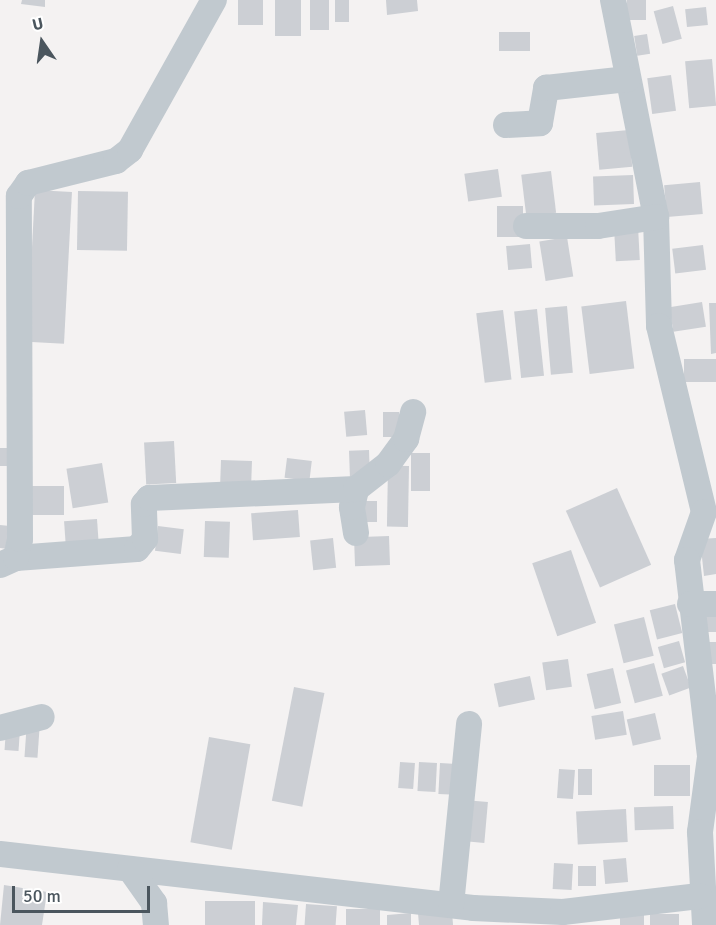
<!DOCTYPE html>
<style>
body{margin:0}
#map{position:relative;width:716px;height:925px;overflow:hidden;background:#f4f2f2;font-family:Signika,sans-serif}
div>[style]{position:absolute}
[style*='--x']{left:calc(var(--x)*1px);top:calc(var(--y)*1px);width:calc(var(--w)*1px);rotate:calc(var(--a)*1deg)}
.building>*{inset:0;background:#cccfd4;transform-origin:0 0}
.minor>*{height:26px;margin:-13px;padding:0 13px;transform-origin:13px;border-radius:13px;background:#c1c9cf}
span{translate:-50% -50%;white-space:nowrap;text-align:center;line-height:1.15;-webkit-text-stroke:6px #fff;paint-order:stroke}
.north{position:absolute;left:12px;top:12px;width:60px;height:60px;-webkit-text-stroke:4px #fff;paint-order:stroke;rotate:347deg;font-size:16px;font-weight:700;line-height:24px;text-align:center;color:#4b565e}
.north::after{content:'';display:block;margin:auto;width:21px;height:27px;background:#4b565e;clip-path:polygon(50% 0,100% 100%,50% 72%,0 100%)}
.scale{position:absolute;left:12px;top:886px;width:138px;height:27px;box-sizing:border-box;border:3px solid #4b565e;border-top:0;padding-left:8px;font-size:18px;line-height:21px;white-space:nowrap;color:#4b565e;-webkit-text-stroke:4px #fff;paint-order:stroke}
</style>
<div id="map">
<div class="building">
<div style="clip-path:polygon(22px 0,45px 0,45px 7px,21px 4px)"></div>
<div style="left:238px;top:0;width:25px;height:25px"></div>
<div style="left:275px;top:0;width:26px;height:36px"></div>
<div style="left:310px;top:0;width:19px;height:30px"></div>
<div style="left:335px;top:0;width:14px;height:22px"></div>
<div style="clip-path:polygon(386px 0,417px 0,418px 11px,387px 15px)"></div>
<div style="left:627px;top:0;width:19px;height:20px"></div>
<div style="left:673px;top:6px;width:34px;height:20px;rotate:75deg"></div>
<div style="left:706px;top:7px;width:18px;height:21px;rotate:84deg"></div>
<div style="left:499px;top:32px;width:31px;height:19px"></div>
<div style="left:647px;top:34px;width:20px;height:13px;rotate:81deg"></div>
<div style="left:712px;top:59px;width:47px;height:27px;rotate:85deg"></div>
<div style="left:671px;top:75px;width:36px;height:24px;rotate:82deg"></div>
<div style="left:629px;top:130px;width:37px;height:33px;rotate:85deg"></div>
<div style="left:498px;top:169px;width:28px;height:34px;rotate:82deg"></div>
<div style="left:551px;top:171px;width:42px;height:30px;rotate:83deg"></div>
<div style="left:633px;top:175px;width:29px;height:40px;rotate:88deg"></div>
<div style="left:700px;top:182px;width:32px;height:36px;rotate:85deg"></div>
<div style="left:35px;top:190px;width:37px;height:152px;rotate:3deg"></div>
<div style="left:78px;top:191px;width:50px;height:59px;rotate:1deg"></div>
<div style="left:497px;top:206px;width:26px;height:31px"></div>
<div style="left:638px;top:226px;width:34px;height:24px;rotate:87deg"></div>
<div style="left:567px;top:237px;width:40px;height:28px;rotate:81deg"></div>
<div style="left:530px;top:244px;width:24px;height:24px;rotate:85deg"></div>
<div style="left:703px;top:245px;width:25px;height:31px;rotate:83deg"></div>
<div style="left:626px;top:301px;width:68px;height:45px;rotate:83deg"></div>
<div style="left:702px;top:302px;width:25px;height:33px;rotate:81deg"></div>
<div style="clip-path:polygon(709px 303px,716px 303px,716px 353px,711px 354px)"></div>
<div style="left:567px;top:306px;width:67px;height:22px;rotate:85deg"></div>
<div style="left:537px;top:309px;width:67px;height:23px;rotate:84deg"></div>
<div style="left:503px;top:310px;width:70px;height:27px;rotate:83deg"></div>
<div style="left:716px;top:359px;width:23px;height:32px;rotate:90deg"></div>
<div style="left:365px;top:410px;width:25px;height:21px;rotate:85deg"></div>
<div style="left:383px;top:412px;width:16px;height:25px"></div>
<div style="left:174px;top:441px;width:42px;height:30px;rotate:87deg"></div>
<div style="left:0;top:448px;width:10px;height:18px"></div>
<div style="left:369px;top:450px;width:26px;height:20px;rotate:88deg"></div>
<div style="left:411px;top:453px;width:19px;height:38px"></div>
<div style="left:287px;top:458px;width:25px;height:20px;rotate:7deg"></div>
<div style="left:221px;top:460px;width:31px;height:32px;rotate:2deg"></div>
<div style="left:102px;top:463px;width:40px;height:36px;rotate:81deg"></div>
<div style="left:409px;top:466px;width:61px;height:21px;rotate:91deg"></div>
<div style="left:64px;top:486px;width:29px;height:35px;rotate:90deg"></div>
<div style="left:617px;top:488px;width:84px;height:56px;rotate:66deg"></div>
<div style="left:359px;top:501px;width:18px;height:21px"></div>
<div style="left:298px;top:510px;width:27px;height:47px;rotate:86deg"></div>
<div style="left:97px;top:519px;width:31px;height:33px;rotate:86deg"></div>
<div style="left:205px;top:521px;width:25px;height:36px;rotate:2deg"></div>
<div style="clip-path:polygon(0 525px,10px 526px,8px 549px,0 548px)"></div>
<div style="left:158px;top:526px;width:26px;height:25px;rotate:7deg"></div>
<div style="left:389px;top:536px;width:29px;height:35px;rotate:88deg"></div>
<div style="left:333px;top:538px;width:30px;height:23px;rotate:84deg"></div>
<div style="clip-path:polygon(716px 538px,716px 574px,704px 576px,700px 539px)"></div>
<div style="left:571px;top:550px;width:77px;height:41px;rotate:71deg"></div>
<div style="left:675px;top:604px;width:30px;height:26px;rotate:76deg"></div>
<div style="left:702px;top:605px;width:14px;height:27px"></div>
<div style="left:644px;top:617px;width:40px;height:31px;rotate:76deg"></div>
<div style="left:679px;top:641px;width:22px;height:22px;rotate:74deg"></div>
<div style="left:707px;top:642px;width:9px;height:22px"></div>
<div style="left:568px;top:659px;width:28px;height:26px;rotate:82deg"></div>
<div style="left:654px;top:663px;width:34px;height:29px;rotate:75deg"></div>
<div style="left:683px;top:666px;width:23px;height:23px;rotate:70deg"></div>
<div style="left:613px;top:668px;width:36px;height:27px;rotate:77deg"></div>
<div style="left:530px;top:676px;width:24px;height:37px;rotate:78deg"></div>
<div style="left:294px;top:687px;width:31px;height:116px;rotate:11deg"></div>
<div style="left:623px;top:711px;width:24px;height:32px;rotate:81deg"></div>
<div style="left:655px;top:713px;width:27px;height:29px;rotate:77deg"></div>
<div style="left:27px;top:721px;width:13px;height:36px;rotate:4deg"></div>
<div style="left:6px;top:729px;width:14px;height:21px;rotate:4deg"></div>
<div style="left:209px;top:737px;width:42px;height:107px;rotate:10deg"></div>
<div style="left:400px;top:762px;width:15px;height:26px;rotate:4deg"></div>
<div style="left:419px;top:762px;width:18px;height:29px;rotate:3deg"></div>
<div style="left:440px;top:763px;width:17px;height:31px;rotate:3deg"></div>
<div style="left:654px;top:765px;width:36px;height:31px"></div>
<div style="left:559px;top:769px;width:16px;height:29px;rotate:4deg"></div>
<div style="left:578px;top:769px;width:14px;height:26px"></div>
<div style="left:464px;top:800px;width:24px;height:41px;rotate:5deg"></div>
<div style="left:673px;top:806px;width:23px;height:39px;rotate:88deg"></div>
<div style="left:626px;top:809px;width:33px;height:50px;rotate:87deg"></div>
<div style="left:626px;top:858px;width:24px;height:23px;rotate:85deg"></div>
<div style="left:554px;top:863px;width:19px;height:26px;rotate:3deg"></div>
<div style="left:578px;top:866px;width:18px;height:20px"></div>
<div style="clip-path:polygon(4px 885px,47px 892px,42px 925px,0 925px)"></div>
<div style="left:205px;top:901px;width:50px;height:24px"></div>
<div style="clip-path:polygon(263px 902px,298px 905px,296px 925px,262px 925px)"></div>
<div style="left:306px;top:904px;width:31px;height:21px;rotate:4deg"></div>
<div style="left:346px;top:909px;width:34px;height:16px"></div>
<div style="clip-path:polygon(452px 911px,453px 925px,419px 925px,418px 913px)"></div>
<div style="clip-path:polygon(411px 913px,411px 925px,387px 925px,387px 915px)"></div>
<div style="left:620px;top:913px;width:24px;height:12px"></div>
<div style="left:650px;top:914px;width:29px;height:11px"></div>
</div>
<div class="minor">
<div style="--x:613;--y:0;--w:221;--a:78.8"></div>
<div style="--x:656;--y:217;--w:109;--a:88.4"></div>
<div style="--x:659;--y:326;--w:191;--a:76.4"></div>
<div style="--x:704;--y:512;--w:51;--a:109.5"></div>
<div style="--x:687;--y:560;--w:198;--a:83.3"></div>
<div style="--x:710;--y:757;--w:76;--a:97.6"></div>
<div style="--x:700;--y:832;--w:93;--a:86.9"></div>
<div style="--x:506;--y:125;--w:34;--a:-3"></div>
<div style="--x:540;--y:123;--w:36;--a:-80"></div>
<div style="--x:546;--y:88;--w:82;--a:-6.3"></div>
<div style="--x:526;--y:226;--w:72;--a:0"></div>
<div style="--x:598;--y:226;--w:59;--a:-8.8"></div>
<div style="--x:356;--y:533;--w:26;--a:-99"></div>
<div style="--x:352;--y:507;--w:18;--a:-77"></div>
<div style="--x:16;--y:558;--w:121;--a:-4.3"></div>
<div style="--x:137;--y:549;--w:13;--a:-51"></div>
<div style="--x:145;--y:539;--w:35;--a:-92"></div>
<div style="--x:144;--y:504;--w:8;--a:-50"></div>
<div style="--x:149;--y:498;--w:207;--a:-2.5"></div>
<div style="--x:356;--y:489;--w:41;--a:-38"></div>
<div style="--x:388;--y:464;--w:31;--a:-54"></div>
<div style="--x:406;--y:439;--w:28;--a:-75"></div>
<div style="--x:0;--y:565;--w:17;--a:-24"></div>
<div style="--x:16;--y:558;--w:19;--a:-78"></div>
<div style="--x:20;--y:539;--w:343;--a:-90.2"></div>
<div style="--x:19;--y:196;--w:16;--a:-55"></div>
<div style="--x:28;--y:183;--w:91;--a:-14"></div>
<div style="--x:116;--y:161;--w:18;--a:-38"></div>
<div style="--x:130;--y:150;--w:172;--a:-60.8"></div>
<div style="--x:690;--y:604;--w:26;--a:0"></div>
<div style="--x:0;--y:728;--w:43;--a:-14.7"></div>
<div style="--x:0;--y:854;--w:476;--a:6.5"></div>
<div style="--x:473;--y:908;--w:90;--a:2.5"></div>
<div style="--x:563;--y:912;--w:137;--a:-6.7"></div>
<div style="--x:130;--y:869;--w:42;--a:54.8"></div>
<div style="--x:154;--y:903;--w:22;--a:85"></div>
<div style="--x:451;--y:905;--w:182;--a:-84.3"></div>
</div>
<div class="north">U</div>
<div class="scale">50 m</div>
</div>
